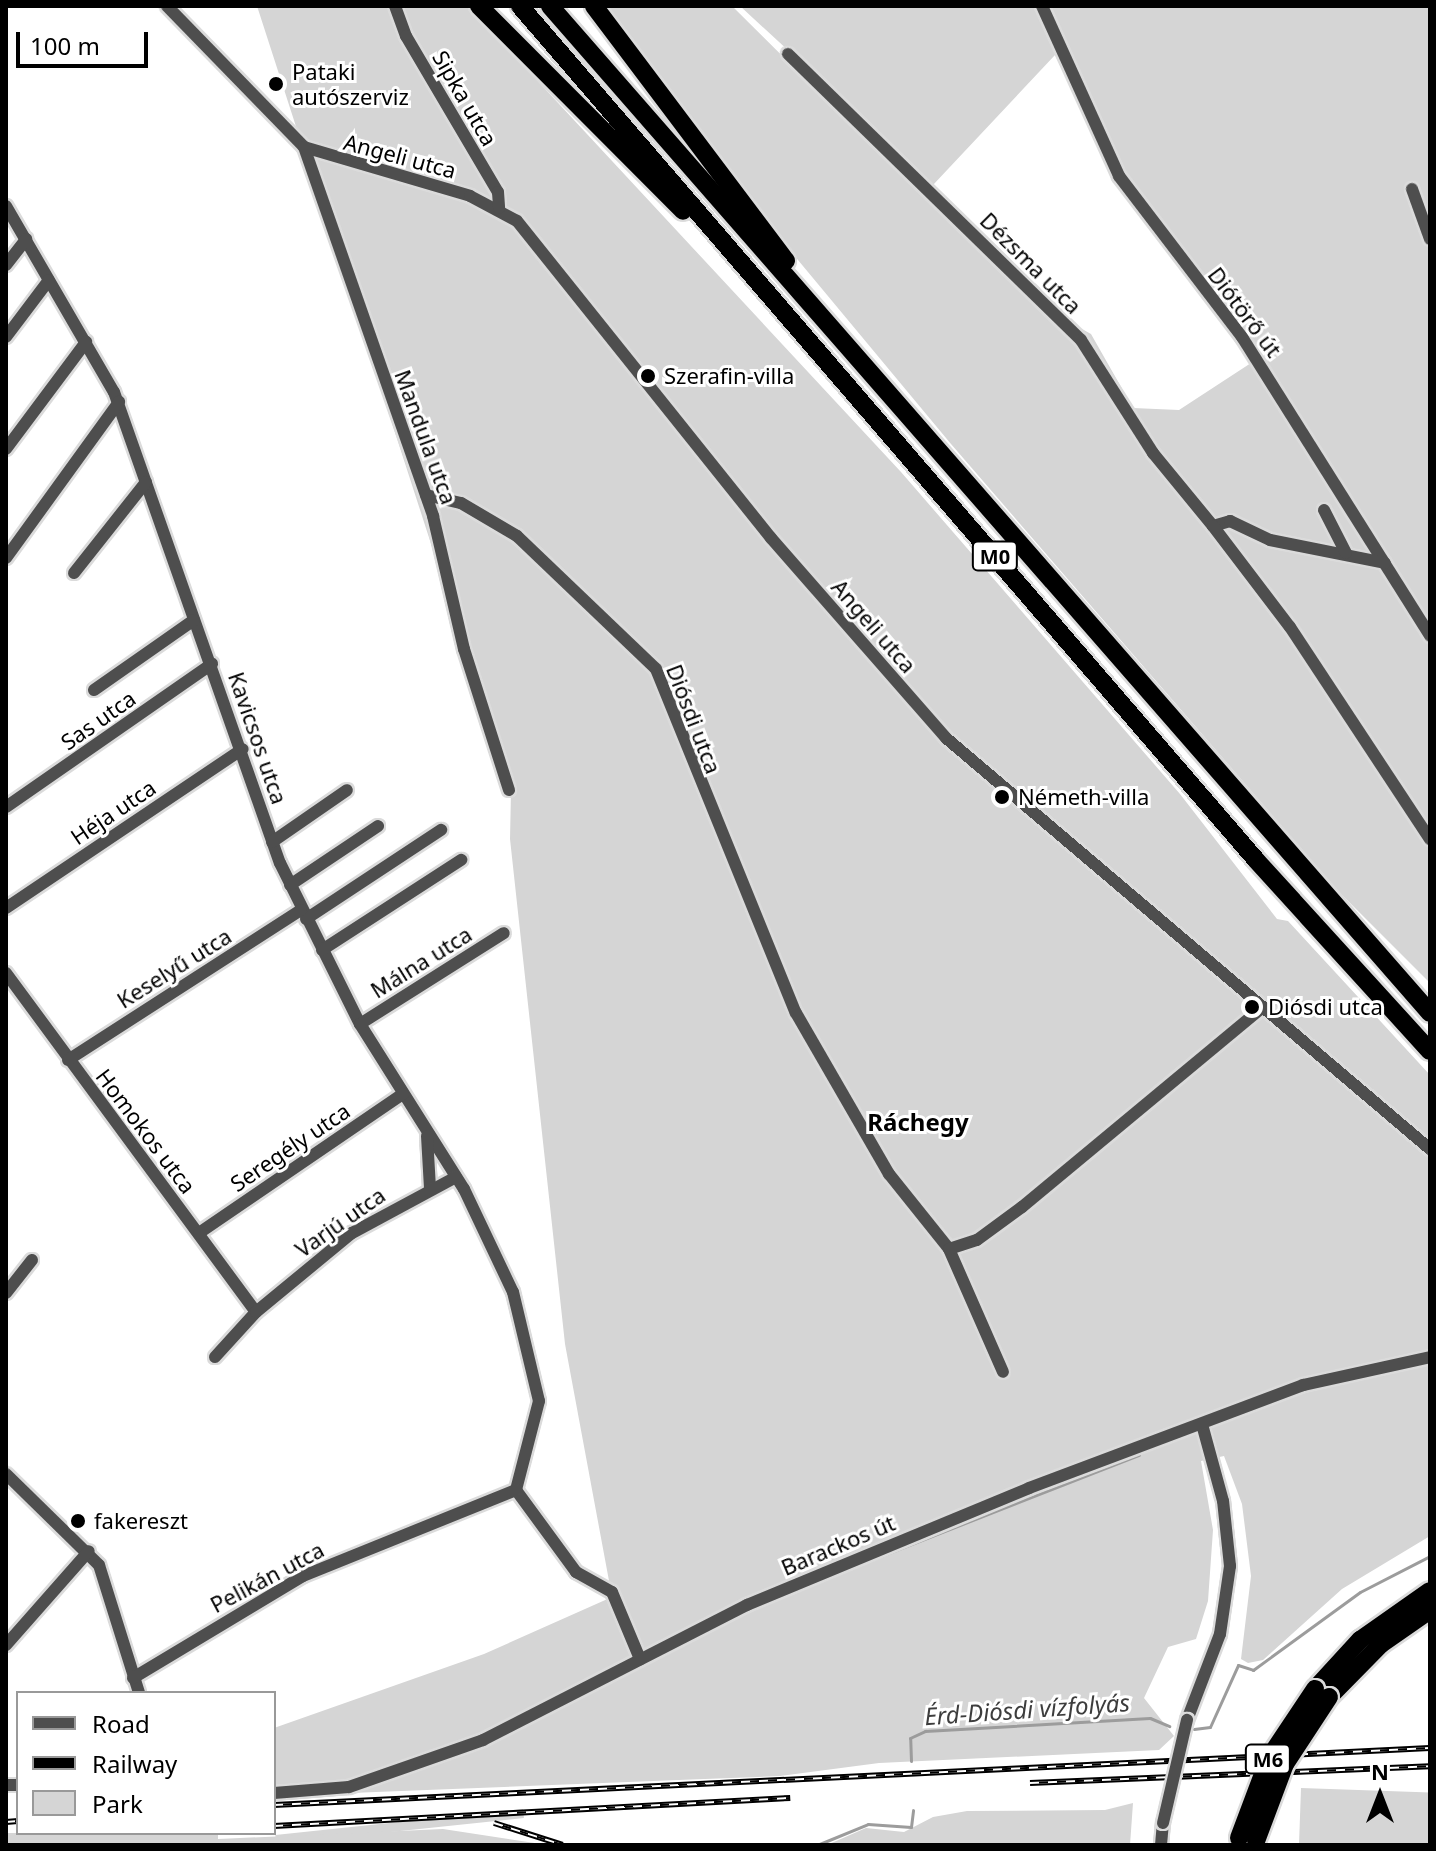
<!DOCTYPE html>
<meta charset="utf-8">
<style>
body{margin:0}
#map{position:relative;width:1436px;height:1851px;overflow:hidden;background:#fff;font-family:"Noto Sans",sans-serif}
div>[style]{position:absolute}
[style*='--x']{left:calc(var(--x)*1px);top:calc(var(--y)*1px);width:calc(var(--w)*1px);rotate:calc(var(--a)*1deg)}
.green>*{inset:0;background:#d5d5d5;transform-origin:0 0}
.stream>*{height:3px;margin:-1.5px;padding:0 1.5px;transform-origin:1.5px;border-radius:1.5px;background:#9c9c9c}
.roads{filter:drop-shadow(2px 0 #dbdbdb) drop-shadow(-2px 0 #dbdbdb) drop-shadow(0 2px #dbdbdb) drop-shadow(0 -2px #dbdbdb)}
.minor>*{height:12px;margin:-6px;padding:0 6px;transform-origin:6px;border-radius:6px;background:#4e4e4e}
.highway>*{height:18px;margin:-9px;padding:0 9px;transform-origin:9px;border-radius:9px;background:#000}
.rail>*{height:6px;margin-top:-3px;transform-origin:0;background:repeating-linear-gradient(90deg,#fff 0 9px,#000 0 18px);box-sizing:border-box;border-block:2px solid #000}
.bridges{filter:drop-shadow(2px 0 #dbdbdb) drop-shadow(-2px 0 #dbdbdb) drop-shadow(0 2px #dbdbdb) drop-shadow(0 -2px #dbdbdb)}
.minor-bridge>*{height:12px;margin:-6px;padding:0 6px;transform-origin:6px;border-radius:6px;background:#4e4e4e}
.highway-bridge>*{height:18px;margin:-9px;padding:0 9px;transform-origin:9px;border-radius:9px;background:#000}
.dots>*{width:22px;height:22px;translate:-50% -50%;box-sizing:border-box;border:4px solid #fff;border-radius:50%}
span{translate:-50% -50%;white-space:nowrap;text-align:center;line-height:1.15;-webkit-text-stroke:6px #fff;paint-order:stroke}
.shield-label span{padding:2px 6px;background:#fff;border:2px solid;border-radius:6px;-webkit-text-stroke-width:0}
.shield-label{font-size:20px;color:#000;font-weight:700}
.poi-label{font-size:22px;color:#000}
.left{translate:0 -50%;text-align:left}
.street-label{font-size:22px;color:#000}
.neighbourhood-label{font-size:24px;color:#000;font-weight:700}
.water-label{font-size:24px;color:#3d3d3d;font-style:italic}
.frame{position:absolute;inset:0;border:8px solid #000;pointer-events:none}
.legend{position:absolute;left:16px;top:1691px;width:260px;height:144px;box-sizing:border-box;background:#fff;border:2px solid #999;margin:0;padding:10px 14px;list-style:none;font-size:24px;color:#000}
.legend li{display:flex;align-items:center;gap:16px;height:40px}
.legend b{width:40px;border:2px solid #999}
.north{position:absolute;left:1340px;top:1755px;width:80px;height:80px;-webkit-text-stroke:6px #fff;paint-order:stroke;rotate:0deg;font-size:22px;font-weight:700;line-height:32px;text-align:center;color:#000}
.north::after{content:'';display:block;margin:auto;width:28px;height:36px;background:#000;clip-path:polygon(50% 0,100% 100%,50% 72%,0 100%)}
.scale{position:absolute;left:16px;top:32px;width:132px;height:36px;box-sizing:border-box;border:4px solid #000;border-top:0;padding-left:10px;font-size:24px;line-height:28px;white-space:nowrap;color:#000;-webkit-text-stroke:6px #fff;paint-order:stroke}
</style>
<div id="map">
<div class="green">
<div style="clip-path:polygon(257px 6px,468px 6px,901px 472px,1180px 794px,1277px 919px,1288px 921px,1430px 1075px,1430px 1536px,1342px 1589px,1263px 1660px,1248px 1663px,1241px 1659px,1251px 1576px,1242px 1504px,1224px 1456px,1201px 1461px,1213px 1530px,1208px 1601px,1196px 1639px,1168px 1647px,1144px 1698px,1174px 1736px,1159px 1750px,879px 1763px,780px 1776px,274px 1796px,274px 1728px,484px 1654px,612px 1597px,565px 1344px,510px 839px,511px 791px)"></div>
<div style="clip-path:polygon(evenodd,604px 6px,732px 6px,923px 196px,933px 184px,740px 6px,1430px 6px,1430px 983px,1336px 889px,951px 444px,783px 242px,604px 6px,1055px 55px,1114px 177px,1251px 363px,1179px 410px,1133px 408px,1091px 334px,1062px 318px,933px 185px,1055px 55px)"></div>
<div style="left:1301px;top:1788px;width:129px;height:57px;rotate:2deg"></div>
<div style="clip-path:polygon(1133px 1803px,1130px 1845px,827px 1845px,866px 1828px,904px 1832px,933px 1817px,967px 1811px,1105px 1810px)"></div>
<div style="left:523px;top:1809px;width:9px;height:249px;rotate:84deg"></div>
<div style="clip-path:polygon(443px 1829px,548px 1845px,6px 1845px,6px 1833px,218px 1833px,218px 1839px)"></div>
</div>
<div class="stream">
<div style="--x:868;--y:1561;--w:291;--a:-21.4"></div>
<div style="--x:1194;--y:1729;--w:16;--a:-7"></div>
<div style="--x:1210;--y:1727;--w:68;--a:-65.7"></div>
<div style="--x:1238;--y:1665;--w:16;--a:18"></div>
<div style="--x:1253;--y:1670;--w:132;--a:-36.1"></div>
<div style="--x:1360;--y:1592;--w:79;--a:-27.2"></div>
<div style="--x:911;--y:1761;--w:23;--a:-92"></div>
<div style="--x:910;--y:1738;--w:17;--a:-25"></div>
<div style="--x:925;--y:1731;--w:225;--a:-3.3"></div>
<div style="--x:1150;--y:1718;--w:21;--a:23"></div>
<div style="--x:817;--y:1845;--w:55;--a:-22.4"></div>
<div style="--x:868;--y:1824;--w:43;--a:4"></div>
<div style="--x:911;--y:1827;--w:17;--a:-83"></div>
</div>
<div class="roads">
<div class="minor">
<div style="--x:167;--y:6;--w:197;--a:45.8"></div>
<div style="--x:304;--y:147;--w:173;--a:16.4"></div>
<div style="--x:470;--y:196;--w:53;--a:28"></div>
<div style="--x:517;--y:221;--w:406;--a:51.3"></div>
<div style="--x:771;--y:538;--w:266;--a:48.8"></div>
<div style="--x:946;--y:738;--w:635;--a:40.34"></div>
<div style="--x:395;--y:6;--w:32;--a:70"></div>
<div style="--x:406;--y:36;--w:181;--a:59.5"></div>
<div style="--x:498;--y:192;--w:16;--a:86"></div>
<div style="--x:1042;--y:6;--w:187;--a:65.6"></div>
<div style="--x:1119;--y:176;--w:203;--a:52.6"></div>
<div style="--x:1242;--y:337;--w:353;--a:57.8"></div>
<div style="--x:788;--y:54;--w:409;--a:44.3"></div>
<div style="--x:1081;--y:340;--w:134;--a:57.5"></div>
<div style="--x:1153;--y:453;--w:94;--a:50.6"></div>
<div style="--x:1213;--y:526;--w:18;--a:-16"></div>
<div style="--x:1230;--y:521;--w:44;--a:25.4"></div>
<div style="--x:1270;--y:540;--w:117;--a:11.3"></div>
<div style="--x:304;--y:147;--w:391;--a:70.7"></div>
<div style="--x:433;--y:516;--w:137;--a:76.9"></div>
<div style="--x:464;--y:649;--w:148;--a:72.3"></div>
<div style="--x:1412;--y:189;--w:53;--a:70.2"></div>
<div style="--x:6;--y:206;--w:215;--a:59.9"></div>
<div style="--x:114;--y:392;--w:499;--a:70.6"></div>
<div style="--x:280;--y:863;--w:180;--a:63.6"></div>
<div style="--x:360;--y:1024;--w:195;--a:57.8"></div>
<div style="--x:464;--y:1189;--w:114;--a:64.6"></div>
<div style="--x:513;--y:1292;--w:112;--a:76.6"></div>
<div style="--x:539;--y:1401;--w:92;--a:104.5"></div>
<div style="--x:6;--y:265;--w:33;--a:-52"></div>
<div style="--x:6;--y:337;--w:71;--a:-53"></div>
<div style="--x:6;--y:449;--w:134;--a:-53.2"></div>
<div style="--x:426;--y:495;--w:36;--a:13"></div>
<div style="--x:461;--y:503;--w:65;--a:30.5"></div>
<div style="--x:517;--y:536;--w:192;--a:43.7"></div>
<div style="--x:656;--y:669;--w:371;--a:67.9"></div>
<div style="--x:796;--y:1013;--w:186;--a:60"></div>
<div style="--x:889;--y:1174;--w:96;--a:51.3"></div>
<div style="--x:949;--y:1249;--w:134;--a:66.3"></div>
<div style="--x:1324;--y:510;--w:48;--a:62.9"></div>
<div style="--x:1213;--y:526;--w:127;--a:52.7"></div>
<div style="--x:1290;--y:627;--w:254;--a:56.6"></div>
<div style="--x:6;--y:558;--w:193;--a:-54.1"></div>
<div style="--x:74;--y:573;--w:116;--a:-51.6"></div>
<div style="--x:94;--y:690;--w:122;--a:-35"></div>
<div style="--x:6;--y:807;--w:251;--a:-34.8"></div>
<div style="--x:272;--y:842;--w:91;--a:-34.7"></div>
<div style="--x:290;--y:885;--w:106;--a:-33.8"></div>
<div style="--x:6;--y:908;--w:285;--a:-33.9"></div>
<div style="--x:306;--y:919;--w:162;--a:-33.4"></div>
<div style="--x:322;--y:950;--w:166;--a:-32.9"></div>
<div style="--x:6;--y:973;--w:421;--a:53.6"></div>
<div style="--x:360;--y:1024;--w:170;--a:-32.3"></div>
<div style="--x:68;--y:1060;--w:277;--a:-32.8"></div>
<div style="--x:427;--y:1136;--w:52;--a:86.7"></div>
<div style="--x:199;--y:1233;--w:247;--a:-34.3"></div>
<div style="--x:949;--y:1249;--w:29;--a:-18"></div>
<div style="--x:977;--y:1240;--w:56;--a:-36.3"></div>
<div style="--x:1022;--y:1207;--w:312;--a:-39.7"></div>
<div style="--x:6;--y:1293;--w:42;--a:-51.8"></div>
<div style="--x:215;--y:1357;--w:61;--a:-47.7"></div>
<div style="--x:256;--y:1312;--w:124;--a:-39.5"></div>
<div style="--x:352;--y:1233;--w:118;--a:-28.3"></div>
<div style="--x:6;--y:1474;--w:130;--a:44.4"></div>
<div style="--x:99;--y:1565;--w:134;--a:72.6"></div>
<div style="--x:516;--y:1490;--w:102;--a:53.8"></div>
<div style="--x:576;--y:1572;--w:41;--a:29.1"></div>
<div style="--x:612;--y:1592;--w:73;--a:67.3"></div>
<div style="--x:6;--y:1645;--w:125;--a:-48.6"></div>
<div style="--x:133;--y:1678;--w:198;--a:-31"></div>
<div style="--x:303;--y:1576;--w:230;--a:-22"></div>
<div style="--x:1187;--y:1720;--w:92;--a:-69"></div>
<div style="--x:1220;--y:1634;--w:69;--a:-81.6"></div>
<div style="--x:1230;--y:1566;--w:65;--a:-96.1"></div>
<div style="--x:1223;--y:1501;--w:80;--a:-105.3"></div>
<div style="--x:6;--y:1785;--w:12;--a:0"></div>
<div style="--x:274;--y:1793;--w:75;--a:-4.6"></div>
<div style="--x:349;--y:1787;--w:142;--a:-19.3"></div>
<div style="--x:483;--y:1740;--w:297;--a:-27.1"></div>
<div style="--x:747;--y:1605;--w:305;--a:-22.5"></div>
<div style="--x:1029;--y:1488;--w:293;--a:-20.6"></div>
<div style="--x:1303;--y:1385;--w:130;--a:-12.4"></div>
<div style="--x:1161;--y:1845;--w:22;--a:-85"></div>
</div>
<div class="highway">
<div style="--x:479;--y:6;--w:289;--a:45.1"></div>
<div style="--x:520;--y:6;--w:1127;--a:49.24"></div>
<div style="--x:1256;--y:860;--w:258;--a:47.7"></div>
<div style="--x:550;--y:6;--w:1337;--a:48.85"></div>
<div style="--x:594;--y:6;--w:319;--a:53"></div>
<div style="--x:1315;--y:1689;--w:67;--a:-47.4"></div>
<div style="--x:1360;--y:1640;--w:85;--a:-35"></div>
<div style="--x:1329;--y:1697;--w:74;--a:-45.5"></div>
<div style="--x:1381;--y:1644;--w:60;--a:-34.8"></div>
</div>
</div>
<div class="rail">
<div style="--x:1030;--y:1783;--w:400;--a:-2.4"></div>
<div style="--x:274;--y:1805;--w:1157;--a:-2.82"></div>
<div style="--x:6;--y:1822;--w:12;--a:-5"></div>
<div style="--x:494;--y:1823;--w:72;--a:17.7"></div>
<div style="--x:274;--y:1826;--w:517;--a:-3.11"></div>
</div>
<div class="bridges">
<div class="minor-bridge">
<div style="--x:1163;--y:1823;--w:106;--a:-76.9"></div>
</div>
<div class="highway-bridge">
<div style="--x:1239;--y:1838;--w:85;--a:-69.4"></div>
<div style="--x:1269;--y:1758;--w:83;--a:-56.3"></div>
<div style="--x:1256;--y:1841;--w:82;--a:-69.4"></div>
<div style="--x:1285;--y:1764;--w:80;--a:-56.7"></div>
</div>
</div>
<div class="dots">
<div style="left:276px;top:84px;background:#000"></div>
<div style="left:648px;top:376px;background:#000"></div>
<div style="left:1002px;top:797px;background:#000"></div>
<div style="left:1252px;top:1007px;background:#000"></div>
<div style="left:78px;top:1521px;background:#000"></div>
</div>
<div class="shield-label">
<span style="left:995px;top:556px">M0</span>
<span style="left:1268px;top:1759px">M6</span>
</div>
<div class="poi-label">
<span class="left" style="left:292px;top:84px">Pataki<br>autószerviz</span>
<span class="left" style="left:664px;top:376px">Szerafin-villa</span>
<span class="left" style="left:1018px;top:797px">Németh-villa</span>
<span class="left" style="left:1268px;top:1007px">Diósdi utca</span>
<span class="left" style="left:94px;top:1521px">fakereszt</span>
</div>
<div class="street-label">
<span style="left:465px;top:98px;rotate:60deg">Sipka utca</span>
<span style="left:400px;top:156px;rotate:15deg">Angeli utca</span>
<span style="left:1031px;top:263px;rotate:45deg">Dézsma utca</span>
<span style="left:1245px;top:312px;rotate:53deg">Diótörő út</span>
<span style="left:426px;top:437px;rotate:70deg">Mandula utca</span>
<span style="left:874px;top:626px;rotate:49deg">Angeli utca</span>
<span style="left:694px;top:719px;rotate:69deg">Diósdi utca</span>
<span style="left:98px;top:720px;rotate:-35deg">Sas utca</span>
<span style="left:258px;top:738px;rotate:71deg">Kavicsos utca</span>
<span style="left:113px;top:812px;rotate:-34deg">Héja utca</span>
<span style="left:421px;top:962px;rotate:-32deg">Málna utca</span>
<span style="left:174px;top:968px;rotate:-32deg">Keselyű utca</span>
<span style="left:146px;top:1131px;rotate:53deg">Homokos utca</span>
<span style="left:290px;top:1147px;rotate:-34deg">Seregély utca</span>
<span style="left:340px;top:1222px;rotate:-35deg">Varjú utca</span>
<span style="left:838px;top:1545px;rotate:-23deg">Barackos út</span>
<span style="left:267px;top:1577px;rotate:-28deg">Pelikán utca</span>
</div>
<div class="neighbourhood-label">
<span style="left:918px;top:1122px">Ráchegy</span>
</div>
<div class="water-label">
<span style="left:1027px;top:1709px;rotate:-4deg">Érd-Diósdi vízfolyás</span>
</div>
<div class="frame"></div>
<ul class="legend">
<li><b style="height:10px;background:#4e4e4e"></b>Road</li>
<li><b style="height:10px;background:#000"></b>Railway</li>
<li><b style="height:22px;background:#d5d5d5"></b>Park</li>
</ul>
<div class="north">N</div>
<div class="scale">100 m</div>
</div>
